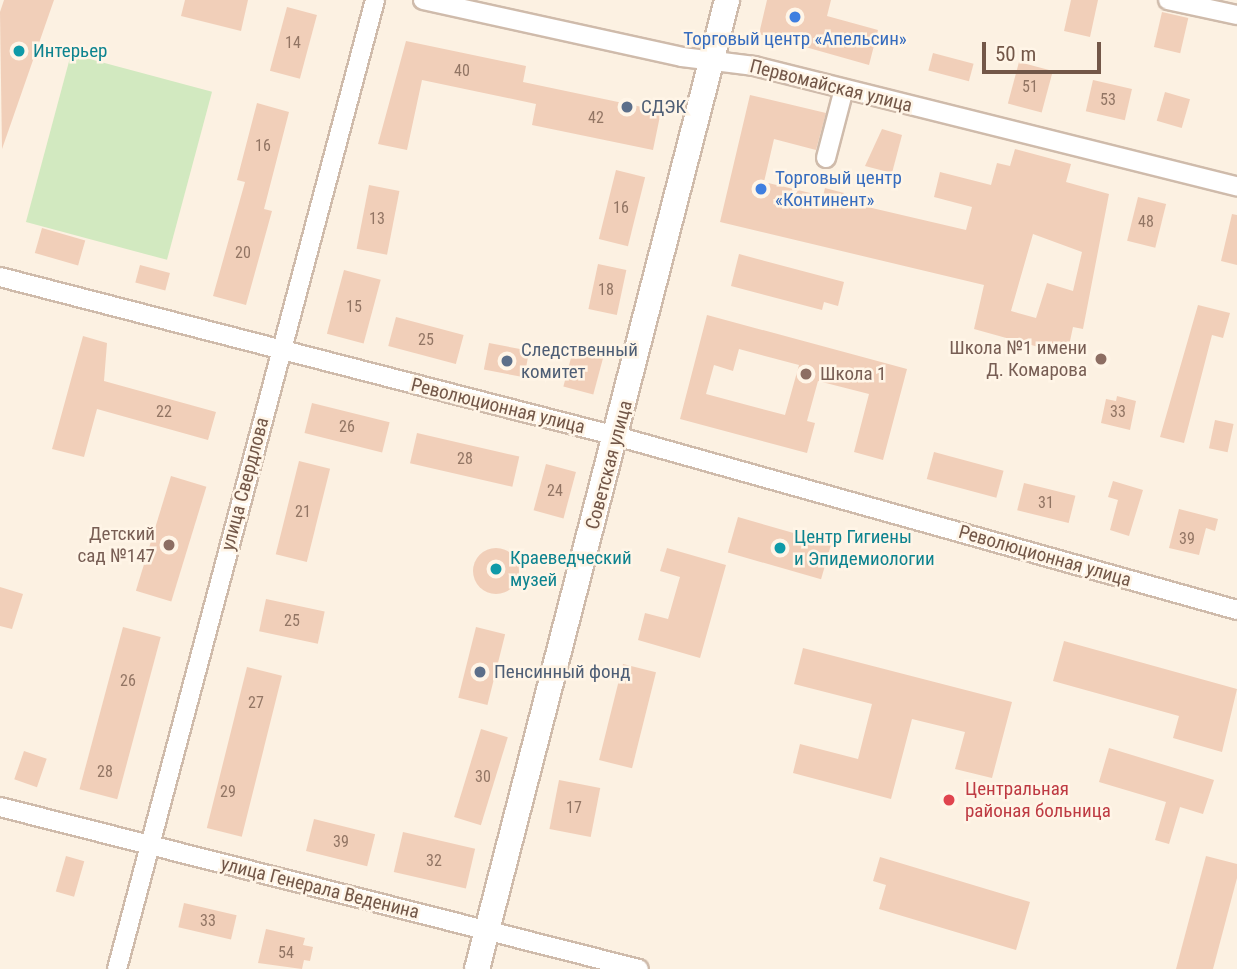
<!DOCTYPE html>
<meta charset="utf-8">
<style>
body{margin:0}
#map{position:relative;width:1237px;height:969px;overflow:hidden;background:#fcf1e2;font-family:"Roboto Condensed",sans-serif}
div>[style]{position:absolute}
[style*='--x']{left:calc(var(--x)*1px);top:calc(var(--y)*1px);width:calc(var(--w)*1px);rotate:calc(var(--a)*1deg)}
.green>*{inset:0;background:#d2e9c0;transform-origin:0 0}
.building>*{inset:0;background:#f1cfb9;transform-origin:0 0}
.round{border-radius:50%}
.roads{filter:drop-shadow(2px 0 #cfbbab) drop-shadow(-2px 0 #cfbbab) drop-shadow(0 2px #cfbbab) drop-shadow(0 -2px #cfbbab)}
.street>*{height:18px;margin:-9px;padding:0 9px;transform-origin:9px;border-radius:9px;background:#fff}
.secondary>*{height:24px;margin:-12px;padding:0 12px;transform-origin:12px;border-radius:12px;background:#fff}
.dots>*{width:19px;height:19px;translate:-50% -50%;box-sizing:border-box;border:4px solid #fff5e7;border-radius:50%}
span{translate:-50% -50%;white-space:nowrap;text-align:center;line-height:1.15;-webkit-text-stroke:5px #fff5e7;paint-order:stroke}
.number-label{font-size:16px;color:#927564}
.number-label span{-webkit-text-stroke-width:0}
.shop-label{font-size:19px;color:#366cbe}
.left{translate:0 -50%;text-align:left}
.culture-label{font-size:19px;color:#0d838f}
.street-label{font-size:19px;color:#735748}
.service-label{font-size:19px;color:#4e5e75}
.education-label{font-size:19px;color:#785e54}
.right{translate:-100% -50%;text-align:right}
.health-label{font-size:19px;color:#be3a42}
.scale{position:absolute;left:982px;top:42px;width:119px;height:32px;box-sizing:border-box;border:4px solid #735748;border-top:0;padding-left:9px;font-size:21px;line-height:24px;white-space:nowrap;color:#735748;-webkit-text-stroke:5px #fff5e7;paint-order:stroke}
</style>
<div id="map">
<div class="green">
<div style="left:71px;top:54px;width:146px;height:174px;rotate:15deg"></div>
</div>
<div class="building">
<div style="clip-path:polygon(4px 0,54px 0,2px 149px,0 12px)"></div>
<div style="clip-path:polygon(185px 0,248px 0,241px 31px,181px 16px)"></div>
<div style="clip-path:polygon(767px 0,831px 0,827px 16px,878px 30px,869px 65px,759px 34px)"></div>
<div style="clip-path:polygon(1071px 0,1098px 0,1090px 37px,1064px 31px)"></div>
<div style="left:287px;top:7px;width:31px;height:66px;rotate:15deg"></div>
<div style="left:1162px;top:12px;width:27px;height:36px;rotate:13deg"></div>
<div style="clip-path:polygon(406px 41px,526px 66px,523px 82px,661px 111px,653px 150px,532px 125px,536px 104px,422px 80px,407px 150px,378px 144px)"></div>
<div style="left:933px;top:53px;width:42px;height:18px;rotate:15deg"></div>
<div style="left:1019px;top:62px;width:35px;height:43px;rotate:15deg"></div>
<div style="left:1093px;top:80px;width:40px;height:32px;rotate:13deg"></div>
<div style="left:1165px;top:92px;width:26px;height:30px;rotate:16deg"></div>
<div style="clip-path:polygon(evenodd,750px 95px,826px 113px,816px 150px,774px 139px,764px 182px,823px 196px,825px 188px,844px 193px,842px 201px,966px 230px,972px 207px,934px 197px,940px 172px,991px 185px,997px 163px,1010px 166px,1015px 149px,1071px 164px,1066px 182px,1109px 194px,1083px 329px,1073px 327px,1067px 355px,974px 329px,984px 285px,720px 222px,750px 95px,1033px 234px,1082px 252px,1073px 291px,1047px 283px,1036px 318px,1011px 311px,1033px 234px)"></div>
<div style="clip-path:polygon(257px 103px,289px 112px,264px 209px,272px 211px,246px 305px,213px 296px,245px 182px,237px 180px)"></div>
<div style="clip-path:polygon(882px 129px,902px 135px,892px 173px,865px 166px)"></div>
<div style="left:616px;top:170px;width:30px;height:71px;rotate:14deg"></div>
<div style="left:369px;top:185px;width:31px;height:65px;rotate:11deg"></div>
<div style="left:1138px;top:197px;width:29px;height:45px;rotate:14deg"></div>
<div style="clip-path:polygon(1232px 214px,1237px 215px,1237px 265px,1221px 261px)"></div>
<div style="left:42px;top:228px;width:45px;height:26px;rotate:16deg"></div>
<div style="clip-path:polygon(739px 254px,844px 282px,838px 306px,824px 302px,822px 310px,731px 286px)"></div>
<div style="left:598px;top:264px;width:29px;height:46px;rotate:12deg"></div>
<div style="left:140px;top:265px;width:31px;height:18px;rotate:15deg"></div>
<div style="left:344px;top:270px;width:38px;height:66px;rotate:15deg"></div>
<div style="clip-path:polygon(1198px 305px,1230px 313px,1223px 338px,1212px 335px,1184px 443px,1160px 437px)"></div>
<div style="clip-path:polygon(evenodd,707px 315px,907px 369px,883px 460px,854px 452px,869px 394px,818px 381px,807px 421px,815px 423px,807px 453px,680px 419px,707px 315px,739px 349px,799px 365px,785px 415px,706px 394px,714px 365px,733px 371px,739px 349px)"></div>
<div style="left:396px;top:317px;width:70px;height:30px;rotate:15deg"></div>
<div style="clip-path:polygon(83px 336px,107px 343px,104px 381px,216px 412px,208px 440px,97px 409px,84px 457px,52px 449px)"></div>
<div style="left:489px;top:343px;width:41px;height:27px;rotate:11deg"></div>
<div style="left:575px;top:343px;width:31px;height:45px;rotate:15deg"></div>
<div style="clip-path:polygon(1117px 396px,1136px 401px,1130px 430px,1101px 423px,1106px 399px,1116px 401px)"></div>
<div style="left:312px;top:403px;width:80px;height:31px;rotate:14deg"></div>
<div style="left:1215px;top:420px;width:19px;height:29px;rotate:12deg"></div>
<div style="left:417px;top:433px;width:105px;height:31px;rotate:13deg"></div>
<div style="left:934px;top:452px;width:72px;height:28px;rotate:15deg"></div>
<div style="left:299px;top:461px;width:32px;height:96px;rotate:14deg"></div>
<div style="left:546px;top:464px;width:31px;height:48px;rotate:15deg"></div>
<div style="left:171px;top:476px;width:37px;height:120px;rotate:17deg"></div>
<div style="clip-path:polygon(1113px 481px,1143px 490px,1129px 536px,1110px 530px,1118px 500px,1108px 497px)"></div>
<div style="left:1024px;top:483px;width:53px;height:28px;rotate:14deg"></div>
<div style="clip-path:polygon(1179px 509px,1218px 519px,1215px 531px,1206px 528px,1199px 555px,1169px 548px)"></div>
<div style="left:738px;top:517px;width:97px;height:37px;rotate:16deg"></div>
<div class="round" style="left:473px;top:548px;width:46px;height:46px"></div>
<div style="clip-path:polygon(667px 548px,726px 565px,700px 658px,638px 640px,645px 613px,668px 619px,680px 577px,660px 571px)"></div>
<div style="clip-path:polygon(0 587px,23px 594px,12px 629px,0 626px)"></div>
<div style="left:266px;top:599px;width:60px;height:33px;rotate:12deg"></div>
<div style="left:123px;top:627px;width:39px;height:168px;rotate:15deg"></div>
<div style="left:476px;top:627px;width:30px;height:73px;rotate:14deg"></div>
<div style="clip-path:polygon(1064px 641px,1237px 689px,1222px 752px,1173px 738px,1179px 716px,1053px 681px)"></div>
<div style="clip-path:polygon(803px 648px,1012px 702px,992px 778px,955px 769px,965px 732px,912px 719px,891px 799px,793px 773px,800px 744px,858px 759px,872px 704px,794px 684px)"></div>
<div style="left:623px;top:664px;width:34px;height:99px;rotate:14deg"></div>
<div style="left:247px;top:667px;width:36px;height:166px;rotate:14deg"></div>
<div style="left:481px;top:729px;width:28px;height:92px;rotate:17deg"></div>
<div style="clip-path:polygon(1109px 748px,1214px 780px,1203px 814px,1180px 807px,1169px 844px,1155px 840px,1166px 802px,1099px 782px)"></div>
<div style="left:24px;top:751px;width:24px;height:30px;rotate:19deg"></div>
<div style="left:559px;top:780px;width:42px;height:50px;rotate:11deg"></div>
<div style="left:314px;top:819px;width:63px;height:33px;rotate:14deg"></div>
<div style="left:403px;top:832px;width:74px;height:41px;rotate:13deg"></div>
<div style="left:66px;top:856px;width:19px;height:37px;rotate:16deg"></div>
<div style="clip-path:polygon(1206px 856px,1237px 864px,1237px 878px,1213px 969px,1176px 969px)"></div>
<div style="clip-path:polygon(880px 857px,1030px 902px,1016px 950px,879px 909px,886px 885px,873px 881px)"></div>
<div style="left:184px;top:903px;width:54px;height:25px;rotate:13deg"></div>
<div style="clip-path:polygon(266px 929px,305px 938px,303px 945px,313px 947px,310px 961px,304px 960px,302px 969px,258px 963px)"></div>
</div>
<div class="roads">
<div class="street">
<div style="--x:423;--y:0;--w:265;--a:12.4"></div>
<div style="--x:682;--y:57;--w:73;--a:7.1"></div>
<div style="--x:754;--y:66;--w:498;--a:14"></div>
<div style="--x:1168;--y:0;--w:71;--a:12.3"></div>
<div style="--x:826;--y:158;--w:71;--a:-75.4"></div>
<div style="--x:0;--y:277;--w:636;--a:14.47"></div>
<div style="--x:616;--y:436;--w:645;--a:15.65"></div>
<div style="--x:0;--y:807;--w:659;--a:14.23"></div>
<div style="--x:117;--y:969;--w:1003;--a:-75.09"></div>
</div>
<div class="secondary">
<div style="--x:477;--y:969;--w:1001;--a:-75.53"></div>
</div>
</div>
<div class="dots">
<div style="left:795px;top:17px;background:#3f7fe0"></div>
<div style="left:19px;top:51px;background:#0f9aa8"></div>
<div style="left:627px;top:107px;background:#5c6f8a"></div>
<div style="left:761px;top:189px;background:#3f7fe0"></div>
<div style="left:1101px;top:359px;background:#8d6e63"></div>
<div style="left:507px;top:361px;background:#5c6f8a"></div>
<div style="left:806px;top:374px;background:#8d6e63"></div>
<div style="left:169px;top:545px;background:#8d6e63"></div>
<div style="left:780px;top:548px;background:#0f9aa8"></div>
<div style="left:496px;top:569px;background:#0f9aa8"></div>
<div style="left:480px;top:672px;background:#5c6f8a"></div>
<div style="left:949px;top:800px;background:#e0444e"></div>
</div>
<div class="number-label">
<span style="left:293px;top:43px">14</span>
<span style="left:462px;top:71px">40</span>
<span style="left:1030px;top:87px">51</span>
<span style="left:1108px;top:100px">53</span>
<span style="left:596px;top:118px">42</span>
<span style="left:263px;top:146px">16</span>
<span style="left:621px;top:208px">16</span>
<span style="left:377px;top:219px">13</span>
<span style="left:1146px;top:222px">48</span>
<span style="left:243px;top:253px">20</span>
<span style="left:606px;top:290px">18</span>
<span style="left:354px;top:307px">15</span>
<span style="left:426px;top:340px">25</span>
<span style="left:164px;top:412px">22</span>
<span style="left:1118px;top:412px">33</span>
<span style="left:347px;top:427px">26</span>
<span style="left:465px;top:459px">28</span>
<span style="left:555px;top:491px">24</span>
<span style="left:1046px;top:503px">31</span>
<span style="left:303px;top:512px">21</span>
<span style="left:1187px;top:539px">39</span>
<span style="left:292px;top:621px">25</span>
<span style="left:128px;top:681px">26</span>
<span style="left:256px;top:703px">27</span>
<span style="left:105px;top:772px">28</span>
<span style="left:483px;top:777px">30</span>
<span style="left:228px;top:792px">29</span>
<span style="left:574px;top:808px">17</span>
<span style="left:341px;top:842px">39</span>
<span style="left:434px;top:861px">32</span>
<span style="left:208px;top:921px">33</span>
<span style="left:286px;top:953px">54</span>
</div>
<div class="shop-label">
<span style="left:795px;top:39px">Торговый центр «Апельсин»</span>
<span class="left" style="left:775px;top:189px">Торговый центр<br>«Континент»</span>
</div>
<div class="culture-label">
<span class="left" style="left:33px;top:51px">Интерьер</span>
<span class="left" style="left:794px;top:548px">Центр Гигиены<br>и Эпидемиологии</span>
<span class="left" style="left:510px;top:569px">Краеведческий<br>музей</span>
</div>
<div class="street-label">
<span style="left:831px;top:86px;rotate:14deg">Первомайская улица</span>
<span style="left:498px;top:406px;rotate:14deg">Революционная улица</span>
<span style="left:609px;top:465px;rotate:-75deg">Советская улица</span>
<span style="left:245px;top:484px;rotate:-75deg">улица Свердлова</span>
<span style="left:1045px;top:556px;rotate:16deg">Революционная улица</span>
<span style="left:320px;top:888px;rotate:14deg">улица Генерала Веденина</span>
</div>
<div class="service-label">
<span class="left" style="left:641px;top:107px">СДЭК</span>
<span class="left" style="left:521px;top:361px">Следственный<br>комитет</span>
<span class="left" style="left:494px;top:672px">Пенсинный фонд</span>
</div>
<div class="education-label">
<span class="right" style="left:1087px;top:359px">Школа №1 имени<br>Д. Комарова</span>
<span class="left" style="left:820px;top:374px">Школа 1</span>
<span class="right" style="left:155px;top:545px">Детский<br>сад №147</span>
</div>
<div class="health-label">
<span class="left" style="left:965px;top:800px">Центральная<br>районая больница</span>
</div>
<div class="scale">50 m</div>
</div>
